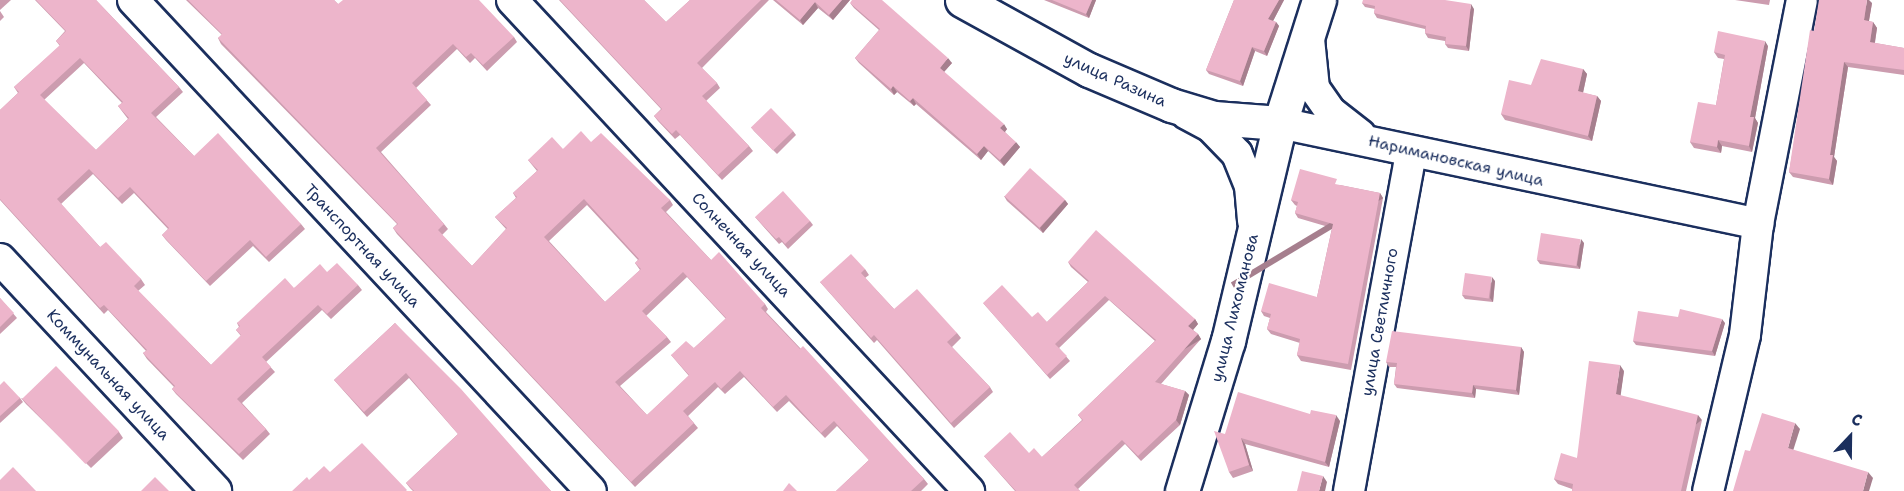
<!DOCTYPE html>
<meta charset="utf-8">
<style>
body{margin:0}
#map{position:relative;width:1904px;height:491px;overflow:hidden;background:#fff;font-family:"Shantell Sans",sans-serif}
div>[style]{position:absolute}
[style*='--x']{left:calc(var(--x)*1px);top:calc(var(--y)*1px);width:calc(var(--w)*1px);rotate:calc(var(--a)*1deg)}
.roads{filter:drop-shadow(2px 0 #1b2f5e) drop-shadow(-2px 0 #1b2f5e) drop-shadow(0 2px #1b2f5e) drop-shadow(0 -2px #1b2f5e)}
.minor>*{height:30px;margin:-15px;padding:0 15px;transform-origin:15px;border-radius:15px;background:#fff}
.tertiary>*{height:33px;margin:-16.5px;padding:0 16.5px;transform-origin:16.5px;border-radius:16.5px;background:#fff}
.wall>*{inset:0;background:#cc9caf}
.shaded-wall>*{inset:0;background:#a67f8e;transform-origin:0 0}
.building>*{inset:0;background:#edb5cb;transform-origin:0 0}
span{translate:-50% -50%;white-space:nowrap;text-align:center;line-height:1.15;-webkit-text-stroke:4.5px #fff;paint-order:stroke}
.street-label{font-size:16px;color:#1b2f5e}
.north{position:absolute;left:1820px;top:407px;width:60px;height:60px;-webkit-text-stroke:4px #fff;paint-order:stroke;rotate:22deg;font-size:16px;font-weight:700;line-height:24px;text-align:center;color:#1b2f5e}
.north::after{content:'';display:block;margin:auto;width:21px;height:27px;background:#1b2f5e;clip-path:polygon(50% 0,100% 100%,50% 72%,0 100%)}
</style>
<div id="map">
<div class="roads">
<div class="minor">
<div style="--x:133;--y:0;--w:671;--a:46.99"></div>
<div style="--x:512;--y:0;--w:671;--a:47.05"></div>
<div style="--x:1309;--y:39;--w:49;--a:84.2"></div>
<div style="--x:1314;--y:88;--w:29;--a:55"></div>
<div style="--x:1331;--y:112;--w:37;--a:38"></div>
<div style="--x:1187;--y:114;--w:27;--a:28"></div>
<div style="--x:1211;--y:127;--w:37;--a:46"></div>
<div style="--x:1237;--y:154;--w:35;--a:68"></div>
<div style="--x:1250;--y:186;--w:35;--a:85"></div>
<div style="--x:1280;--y:123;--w:489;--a:11.9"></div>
<div style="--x:1758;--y:224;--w:112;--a:96.7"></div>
<div style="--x:1745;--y:335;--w:160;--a:103.3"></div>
<div style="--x:1758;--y:224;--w:228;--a:-78.9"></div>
<div style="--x:0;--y:259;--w:317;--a:47"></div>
<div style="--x:1349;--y:491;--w:344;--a:-79.6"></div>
</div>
<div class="tertiary">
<div style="--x:962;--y:0;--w:145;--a:28.9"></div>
<div style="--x:1089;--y:70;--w:89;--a:23.1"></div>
<div style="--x:1171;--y:105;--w:45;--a:16.8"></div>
<div style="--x:1214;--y:118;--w:66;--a:4.3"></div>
<div style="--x:1182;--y:491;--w:157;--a:-73"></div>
<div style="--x:1228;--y:341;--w:224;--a:-76.6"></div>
<div style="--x:1280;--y:123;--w:129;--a:-72.4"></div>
</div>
</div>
<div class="wall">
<div style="clip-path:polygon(0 0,11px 0,0 10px)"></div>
<div style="clip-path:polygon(evenodd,35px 0,96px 0,179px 87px,183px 92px,156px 117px,194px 156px,301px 224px,305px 229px,269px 262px,253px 246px,210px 286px,166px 240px,162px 235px,168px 229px,134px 193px,122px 204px,93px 174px,61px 204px,100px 247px,141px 279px,145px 285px,138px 291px,211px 365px,241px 336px,236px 330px,239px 327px,237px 323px,294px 288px,327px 272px,358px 285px,362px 290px,331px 319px,322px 310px,266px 362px,275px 372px,242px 403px,266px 429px,270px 434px,243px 460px,176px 394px,172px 389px,174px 387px,147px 359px,143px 353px,146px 351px,108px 310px,104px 314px,0 200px,0 110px,18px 93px,14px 87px,60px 46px,56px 41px,65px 31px,35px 0,84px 63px,122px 103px,118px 106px,128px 119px,96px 150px,44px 100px,84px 63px)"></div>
<div style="clip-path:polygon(evenodd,186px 0,334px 0,338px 4px,514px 37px,517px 42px,487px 71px,475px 58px,470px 63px,457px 49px,416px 88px,431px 105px,381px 152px,444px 224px,448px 229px,442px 235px,472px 266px,506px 229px,495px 217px,516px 198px,513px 193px,537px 171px,528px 160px,563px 149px,591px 142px,670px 200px,673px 205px,666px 212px,711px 260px,765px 304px,768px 309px,766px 312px,924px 479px,928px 484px,921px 491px,836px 491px,869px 460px,837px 426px,825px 438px,789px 401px,777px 412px,744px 377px,725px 394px,718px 387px,688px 416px,698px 428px,635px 487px,397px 234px,393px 228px,397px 224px,221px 44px,218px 38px,222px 35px,186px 0,587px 205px,638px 260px,635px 263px,640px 270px,605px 302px,549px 241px,587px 205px,186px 0,687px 277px,726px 319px,694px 348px,671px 355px,689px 376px,647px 415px,620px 386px,671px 342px,667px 337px,646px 316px,687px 277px)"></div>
<div style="clip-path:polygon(559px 0,644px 0,666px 22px,690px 0,769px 0,702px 68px,717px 83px,720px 88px,706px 101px,749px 146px,753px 151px,722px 180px,680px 135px,675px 139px,658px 121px,654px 116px,661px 109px)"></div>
<div style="clip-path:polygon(773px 0,850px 0,833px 20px,818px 8px,803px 25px)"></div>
<div style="clip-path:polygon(1044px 0,1096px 0,1089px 18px)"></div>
<div style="clip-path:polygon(1234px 0,1284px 0,1273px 21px,1276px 22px,1279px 26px,1267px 56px,1255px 51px,1243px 86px,1209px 74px,1206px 70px)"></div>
<div style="clip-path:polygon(1735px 0,1770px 0,1769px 5px)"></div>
<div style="clip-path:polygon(850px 3px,952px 63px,944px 72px,1007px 129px,1005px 132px,1020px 147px,1004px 166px,988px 151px,981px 160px,916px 104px,914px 106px,897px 92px,894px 95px,859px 63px,855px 58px,879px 30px,854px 8px)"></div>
<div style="clip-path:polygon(1362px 3px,1474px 9px,1469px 51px,1448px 48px,1445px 44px,1445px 41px,1428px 38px,1425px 33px,1425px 29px,1377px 18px,1374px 13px,1375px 9px,1365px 7px)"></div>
<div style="clip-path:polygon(1872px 3px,1869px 21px,1873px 22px,1877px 28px,1875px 43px,1904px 48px,1904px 75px,1848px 67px,1834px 157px,1837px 161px,1833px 185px,1793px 177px,1789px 172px,1814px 31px)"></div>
<div style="clip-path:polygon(0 11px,4px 17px,0 21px)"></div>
<div style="clip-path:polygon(1768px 46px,1755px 118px,1758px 123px,1752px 152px,1722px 146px,1721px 153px,1694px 148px,1690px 142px,1716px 105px,1724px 59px,1718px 58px,1714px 52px)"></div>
<div style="clip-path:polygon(1583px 69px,1587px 74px,1583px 93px,1597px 96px,1601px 101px,1592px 141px,1505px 120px,1501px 114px,1531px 85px)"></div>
<div style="clip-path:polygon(751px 127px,793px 131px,796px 135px,777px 154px,754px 131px)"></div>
<div style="clip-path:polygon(1340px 185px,1380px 193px,1383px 198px,1351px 370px,1301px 361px,1297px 355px,1300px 343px,1271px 334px,1267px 329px,1270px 318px,1264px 316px,1261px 311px,1317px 297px,1332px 228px,1298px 218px,1295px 213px,1297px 206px,1295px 205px,1291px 200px)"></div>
<div style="clip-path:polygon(1004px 196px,1065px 200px,1068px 204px,1043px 233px,1007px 201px)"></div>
<div style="clip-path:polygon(755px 217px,810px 221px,813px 225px,788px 249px,782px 242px,779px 244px)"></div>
<div style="clip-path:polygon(1584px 243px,1580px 269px,1540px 264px,1537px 260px)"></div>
<div style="clip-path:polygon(1068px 262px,1195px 319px,1198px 324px,1193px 330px,1198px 334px,1201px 339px,1161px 384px,1185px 391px,1189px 395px,1180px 425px,1141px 461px,1125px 444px,1078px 489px,1080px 491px,1015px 491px,984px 456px,1029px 453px,1042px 457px,1082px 420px,1078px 415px,1155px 341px,1109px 300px,1059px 348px,1070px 361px,1050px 379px,983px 303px,1047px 322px,1088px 282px,1071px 267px)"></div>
<div style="clip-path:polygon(865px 269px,869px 275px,865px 278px,894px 309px,957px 333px,961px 338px,952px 347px,990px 387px,993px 392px,954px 428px,877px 340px,874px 343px,820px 282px)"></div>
<div style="clip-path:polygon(1495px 281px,1493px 302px,1465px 299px,1462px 295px)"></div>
<div style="clip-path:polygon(0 298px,17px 318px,0 334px)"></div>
<div style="clip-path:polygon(395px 323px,551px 491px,413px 491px,410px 488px,406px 483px,458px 434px,409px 378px,367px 417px,334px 380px)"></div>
<div style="clip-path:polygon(1725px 323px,1715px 356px,1636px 345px,1633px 341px)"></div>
<div style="clip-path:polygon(1521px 347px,1524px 352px,1519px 395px,1476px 389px,1475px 398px,1397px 388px,1394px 384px,1396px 367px,1389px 367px,1386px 362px)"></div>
<div style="clip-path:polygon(1624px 371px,1620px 396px,1702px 420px,1686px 491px,1572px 491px,1572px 489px,1558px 484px,1554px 479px,1577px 458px)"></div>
<div style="clip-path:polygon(0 385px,20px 398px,23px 402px,0 423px)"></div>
<div style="clip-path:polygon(21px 398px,119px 432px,123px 438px,91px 468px,26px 404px)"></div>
<div style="clip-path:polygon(1310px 414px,1340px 421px,1329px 467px,1245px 444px,1253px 471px,1233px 478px,1229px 472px,1225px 434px)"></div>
</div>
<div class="shaded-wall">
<div style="clip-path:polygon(842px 0,850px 0,833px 20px,829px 15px)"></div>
<div style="clip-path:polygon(1092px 0,1096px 0,1089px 18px,1086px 14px)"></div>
<div style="clip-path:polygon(1279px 0,1284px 0,1272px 23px,1268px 19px)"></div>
<div style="clip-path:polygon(1867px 0,1869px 0,1872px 3px,1868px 26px,1864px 20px)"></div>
<div style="clip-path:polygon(815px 2px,818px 8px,803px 25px,800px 20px)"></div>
<div style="clip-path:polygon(1471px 4px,1474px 9px,1469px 51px,1466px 46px)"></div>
<div style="clip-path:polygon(1276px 22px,1279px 26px,1267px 56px,1264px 51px)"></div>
<div style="clip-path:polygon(1873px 22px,1877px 28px,1874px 47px,1870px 42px)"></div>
<div style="clip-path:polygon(1765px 41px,1768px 46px,1755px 118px,1758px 123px,1752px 152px,1749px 146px,1750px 117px)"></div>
<div style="clip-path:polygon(1252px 47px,1255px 51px,1243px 86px,1240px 81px)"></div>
<div style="clip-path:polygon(948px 58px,952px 63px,943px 73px,940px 68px)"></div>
<div style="clip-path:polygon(1844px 62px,1848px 67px,1834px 157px,1837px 161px,1833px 185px,1829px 179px,1830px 155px)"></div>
<div style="clip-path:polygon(1583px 69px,1587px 74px,1582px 97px,1578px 91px)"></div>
<div style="clip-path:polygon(893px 86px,897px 92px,894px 95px,891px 89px)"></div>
<div style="clip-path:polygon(1597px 96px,1601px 101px,1592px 141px,1588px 136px)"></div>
<div style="clip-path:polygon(913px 98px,916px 104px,914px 106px,910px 101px)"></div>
<div style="clip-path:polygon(1004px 124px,1007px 129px,1004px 133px,1000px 128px)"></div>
<div style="clip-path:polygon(1718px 140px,1722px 146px,1721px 153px,1717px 147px)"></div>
<div style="clip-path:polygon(1016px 142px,1020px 147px,1004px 166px,1000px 160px)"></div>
<div style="clip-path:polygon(984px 146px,988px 151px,981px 160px,977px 154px)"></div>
<div style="left:1380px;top:193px;width:6px;height:174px;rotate:59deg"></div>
<div style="clip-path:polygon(1065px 200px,1068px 204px,1043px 233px,1040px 228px)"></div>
<div style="clip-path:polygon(1581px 239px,1584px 243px,1580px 269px,1577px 265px)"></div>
<div style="clip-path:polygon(1492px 277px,1495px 281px,1493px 302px,1490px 298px)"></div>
<div style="clip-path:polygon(1195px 319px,1198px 324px,1192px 331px,1188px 326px)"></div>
<div style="clip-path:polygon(1722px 319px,1725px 323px,1715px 356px,1712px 351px)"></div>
<div style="left:1198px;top:334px;width:6px;height:64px;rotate:59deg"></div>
<div style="clip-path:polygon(1521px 347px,1524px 352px,1519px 395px,1516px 390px)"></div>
<div style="clip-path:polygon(1620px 365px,1624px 371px,1620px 400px,1616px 394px)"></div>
<div style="clip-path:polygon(1473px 385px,1476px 389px,1475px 398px,1472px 393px)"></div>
<div style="clip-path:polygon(1185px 391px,1189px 395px,1180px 425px,1176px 420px)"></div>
<div style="clip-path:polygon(1336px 415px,1340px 421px,1329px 467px,1325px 462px)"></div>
<div style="left:1698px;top:415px;width:6px;height:78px;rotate:51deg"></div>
<div style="clip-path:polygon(1795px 423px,1800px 429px,1792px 454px,1788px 448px)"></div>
<div style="clip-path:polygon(1241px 438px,1245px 444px,1253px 471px,1249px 465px)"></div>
<div style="clip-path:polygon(1868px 472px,1873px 478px,1869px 491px,1863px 491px)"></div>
<div style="clip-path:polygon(1323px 476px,1327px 482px,1325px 491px,1319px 491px)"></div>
</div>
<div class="building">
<div style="clip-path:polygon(evenodd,36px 0,96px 0,179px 87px,151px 113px,194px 156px,218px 133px,301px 224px,266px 257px,250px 240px,206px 281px,162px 235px,169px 228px,130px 187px,118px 198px,89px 169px,57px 199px,100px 247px,106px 242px,141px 279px,134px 286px,211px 365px,241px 335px,236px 330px,240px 326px,237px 323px,285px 278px,294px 288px,320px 264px,327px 272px,337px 263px,358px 285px,327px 314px,318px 305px,262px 357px,271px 367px,237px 399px,266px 429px,239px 454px,172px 389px,175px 386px,143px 353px,147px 350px,104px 305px,100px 308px,0 199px,0 110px,19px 92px,14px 87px,60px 45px,56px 41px,66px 31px,36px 0,80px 58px,123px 102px,118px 106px,129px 118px,96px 150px,40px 95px,80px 58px)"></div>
<div style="clip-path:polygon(evenodd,188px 0,334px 0,338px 4px,343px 0,479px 0,514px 37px,483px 65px,471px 53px,466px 57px,453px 44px,412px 83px,427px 100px,376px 148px,444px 224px,438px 230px,472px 266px,507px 228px,495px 217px,517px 197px,513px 193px,538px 170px,528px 160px,552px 137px,563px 149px,581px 131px,591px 142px,601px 133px,670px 200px,661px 208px,711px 260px,719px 252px,765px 304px,761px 308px,800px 349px,803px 346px,924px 479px,911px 491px,836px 491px,869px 460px,834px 421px,821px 433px,786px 395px,773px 407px,740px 371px,721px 389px,715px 382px,683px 411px,694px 423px,631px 482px,393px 228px,398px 224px,218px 38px,222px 34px,188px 0,584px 199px,639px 259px,635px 263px,641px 269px,605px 302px,544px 237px,584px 199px,188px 0,683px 272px,726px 318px,694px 348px,686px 341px,671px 355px,689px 375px,647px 415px,615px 382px,667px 337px,642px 311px,683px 272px)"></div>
<div style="clip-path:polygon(560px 0,644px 0,666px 22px,690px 0,761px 0,697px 63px,717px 83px,702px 96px,749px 146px,718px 175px,676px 130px,672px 134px,654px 116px,662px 109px)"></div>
<div style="clip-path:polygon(776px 0,842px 0,829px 15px,815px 2px,800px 20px)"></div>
<div style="clip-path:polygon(852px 0,882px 0,948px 58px,940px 68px,1004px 124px,1000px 128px,1016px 142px,1000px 160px,984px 146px,977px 154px,913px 98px,910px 101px,893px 86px,891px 89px,855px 58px,880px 29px,850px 3px)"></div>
<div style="clip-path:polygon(1052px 0,1092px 0,1086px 14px)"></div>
<div style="clip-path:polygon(1234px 0,1279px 0,1268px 19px,1276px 22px,1264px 51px,1252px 47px,1240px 81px,1206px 70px)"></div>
<div style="clip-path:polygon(1363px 0,1445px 0,1471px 4px,1466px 46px,1445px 44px,1446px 37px,1425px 33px,1426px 26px,1374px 13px,1375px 6px,1362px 3px)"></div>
<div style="clip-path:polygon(1819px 0,1867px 0,1864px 20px,1873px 22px,1870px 42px,1904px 48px,1904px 70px,1844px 62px,1830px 155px,1833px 155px,1829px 179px,1789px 172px,1810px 30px,1814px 31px)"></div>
<div style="clip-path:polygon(1718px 31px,1765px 41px,1750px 117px,1754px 117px,1749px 146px,1718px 140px,1717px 147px,1690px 142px,1698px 102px,1716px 105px,1725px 55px,1714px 52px)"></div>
<div style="clip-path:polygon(1541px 59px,1583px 69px,1578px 91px,1597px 96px,1588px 136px,1501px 114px,1509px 80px,1531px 85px)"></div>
<div style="left:771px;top:108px;width:32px;height:28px;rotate:46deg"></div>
<div style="left:1030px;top:168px;width:47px;height:38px;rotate:42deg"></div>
<div style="clip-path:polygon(1300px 169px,1337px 179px,1335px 184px,1380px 193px,1348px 364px,1297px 355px,1300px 339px,1267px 329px,1271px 314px,1261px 311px,1269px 283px,1317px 297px,1333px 224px,1295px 213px,1298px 202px,1291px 200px)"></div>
<div style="clip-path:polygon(783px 191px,810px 221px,785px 244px,779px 237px,776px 239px,755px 217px)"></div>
<div style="clip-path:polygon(1096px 230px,1195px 319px,1188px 326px,1198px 334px,1155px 382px,1185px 391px,1176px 420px,1138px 456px,1122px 440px,1074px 485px,1080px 491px,1016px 491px,984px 456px,1010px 432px,1029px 453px,1034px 448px,1042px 457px,1083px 420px,1078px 415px,1156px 340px,1105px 296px,1055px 344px,1067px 356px,1047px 375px,983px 303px,1002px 285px,1032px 317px,1038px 312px,1047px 322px,1089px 281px,1068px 262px)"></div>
<div style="left:1541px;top:233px;width:40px;height:27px;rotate:9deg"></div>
<div style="clip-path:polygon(851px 254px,865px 269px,861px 273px,894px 309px,917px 289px,957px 333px,947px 342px,990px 387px,951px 423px,874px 335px,871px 338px,820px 282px)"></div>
<div style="left:1465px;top:273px;width:27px;height:22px;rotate:8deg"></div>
<div style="clip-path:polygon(0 298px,14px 313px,0 327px)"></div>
<div style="clip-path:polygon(1680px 309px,1722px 319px,1712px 351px,1633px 341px,1638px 311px,1678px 317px)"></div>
<div style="clip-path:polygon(395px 323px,461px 389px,551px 491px,414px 491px,406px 483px,458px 434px,406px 373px,364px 412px,334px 380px)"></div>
<div style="clip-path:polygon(1392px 331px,1521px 347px,1516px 390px,1473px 385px,1472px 393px,1394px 384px,1397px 363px,1386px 362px)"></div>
<div style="clip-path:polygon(1589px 361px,1620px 365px,1616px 394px,1698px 415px,1681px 491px,1572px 491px,1573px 484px,1554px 479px,1561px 453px,1577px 458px)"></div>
<div style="left:56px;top:366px;width:91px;height:47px;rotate:46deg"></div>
<div style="clip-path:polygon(4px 381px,20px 398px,0 416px,0 385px)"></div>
<div style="clip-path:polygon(1238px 392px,1310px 414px,1311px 410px,1336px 415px,1325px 462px,1241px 438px,1249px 465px,1229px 472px,1214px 431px,1225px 434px)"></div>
<div style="clip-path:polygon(1762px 413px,1795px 423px,1788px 448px,1868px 472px,1863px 491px,1733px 491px,1745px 450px,1750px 451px)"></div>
<div style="clip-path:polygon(362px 443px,407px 490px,406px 491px,292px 491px,307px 477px,309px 480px,324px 466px,330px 472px)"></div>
<div style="clip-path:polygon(13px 467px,36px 491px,0 491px,0 480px)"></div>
<div style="clip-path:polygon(1302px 471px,1323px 476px,1319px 491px,1297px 491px)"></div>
<div style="clip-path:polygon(155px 477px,169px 491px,141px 491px)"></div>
<div style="clip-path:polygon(789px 483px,797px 491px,783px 491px)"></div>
</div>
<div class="street-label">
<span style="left:1115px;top:80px;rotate:24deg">улица Разина</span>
<span style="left:1456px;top:161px;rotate:13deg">Наримановская улица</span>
<span style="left:741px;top:245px;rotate:47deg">Солнечная улица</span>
<span style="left:362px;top:246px;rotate:47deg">Транспортная улица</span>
<span style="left:1235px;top:308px;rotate:-76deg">улица Лихоманова</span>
<span style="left:1380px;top:322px;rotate:-80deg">улица Светличного</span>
<span style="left:108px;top:375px;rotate:47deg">Коммунальная улица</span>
</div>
<div class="north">С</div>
</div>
